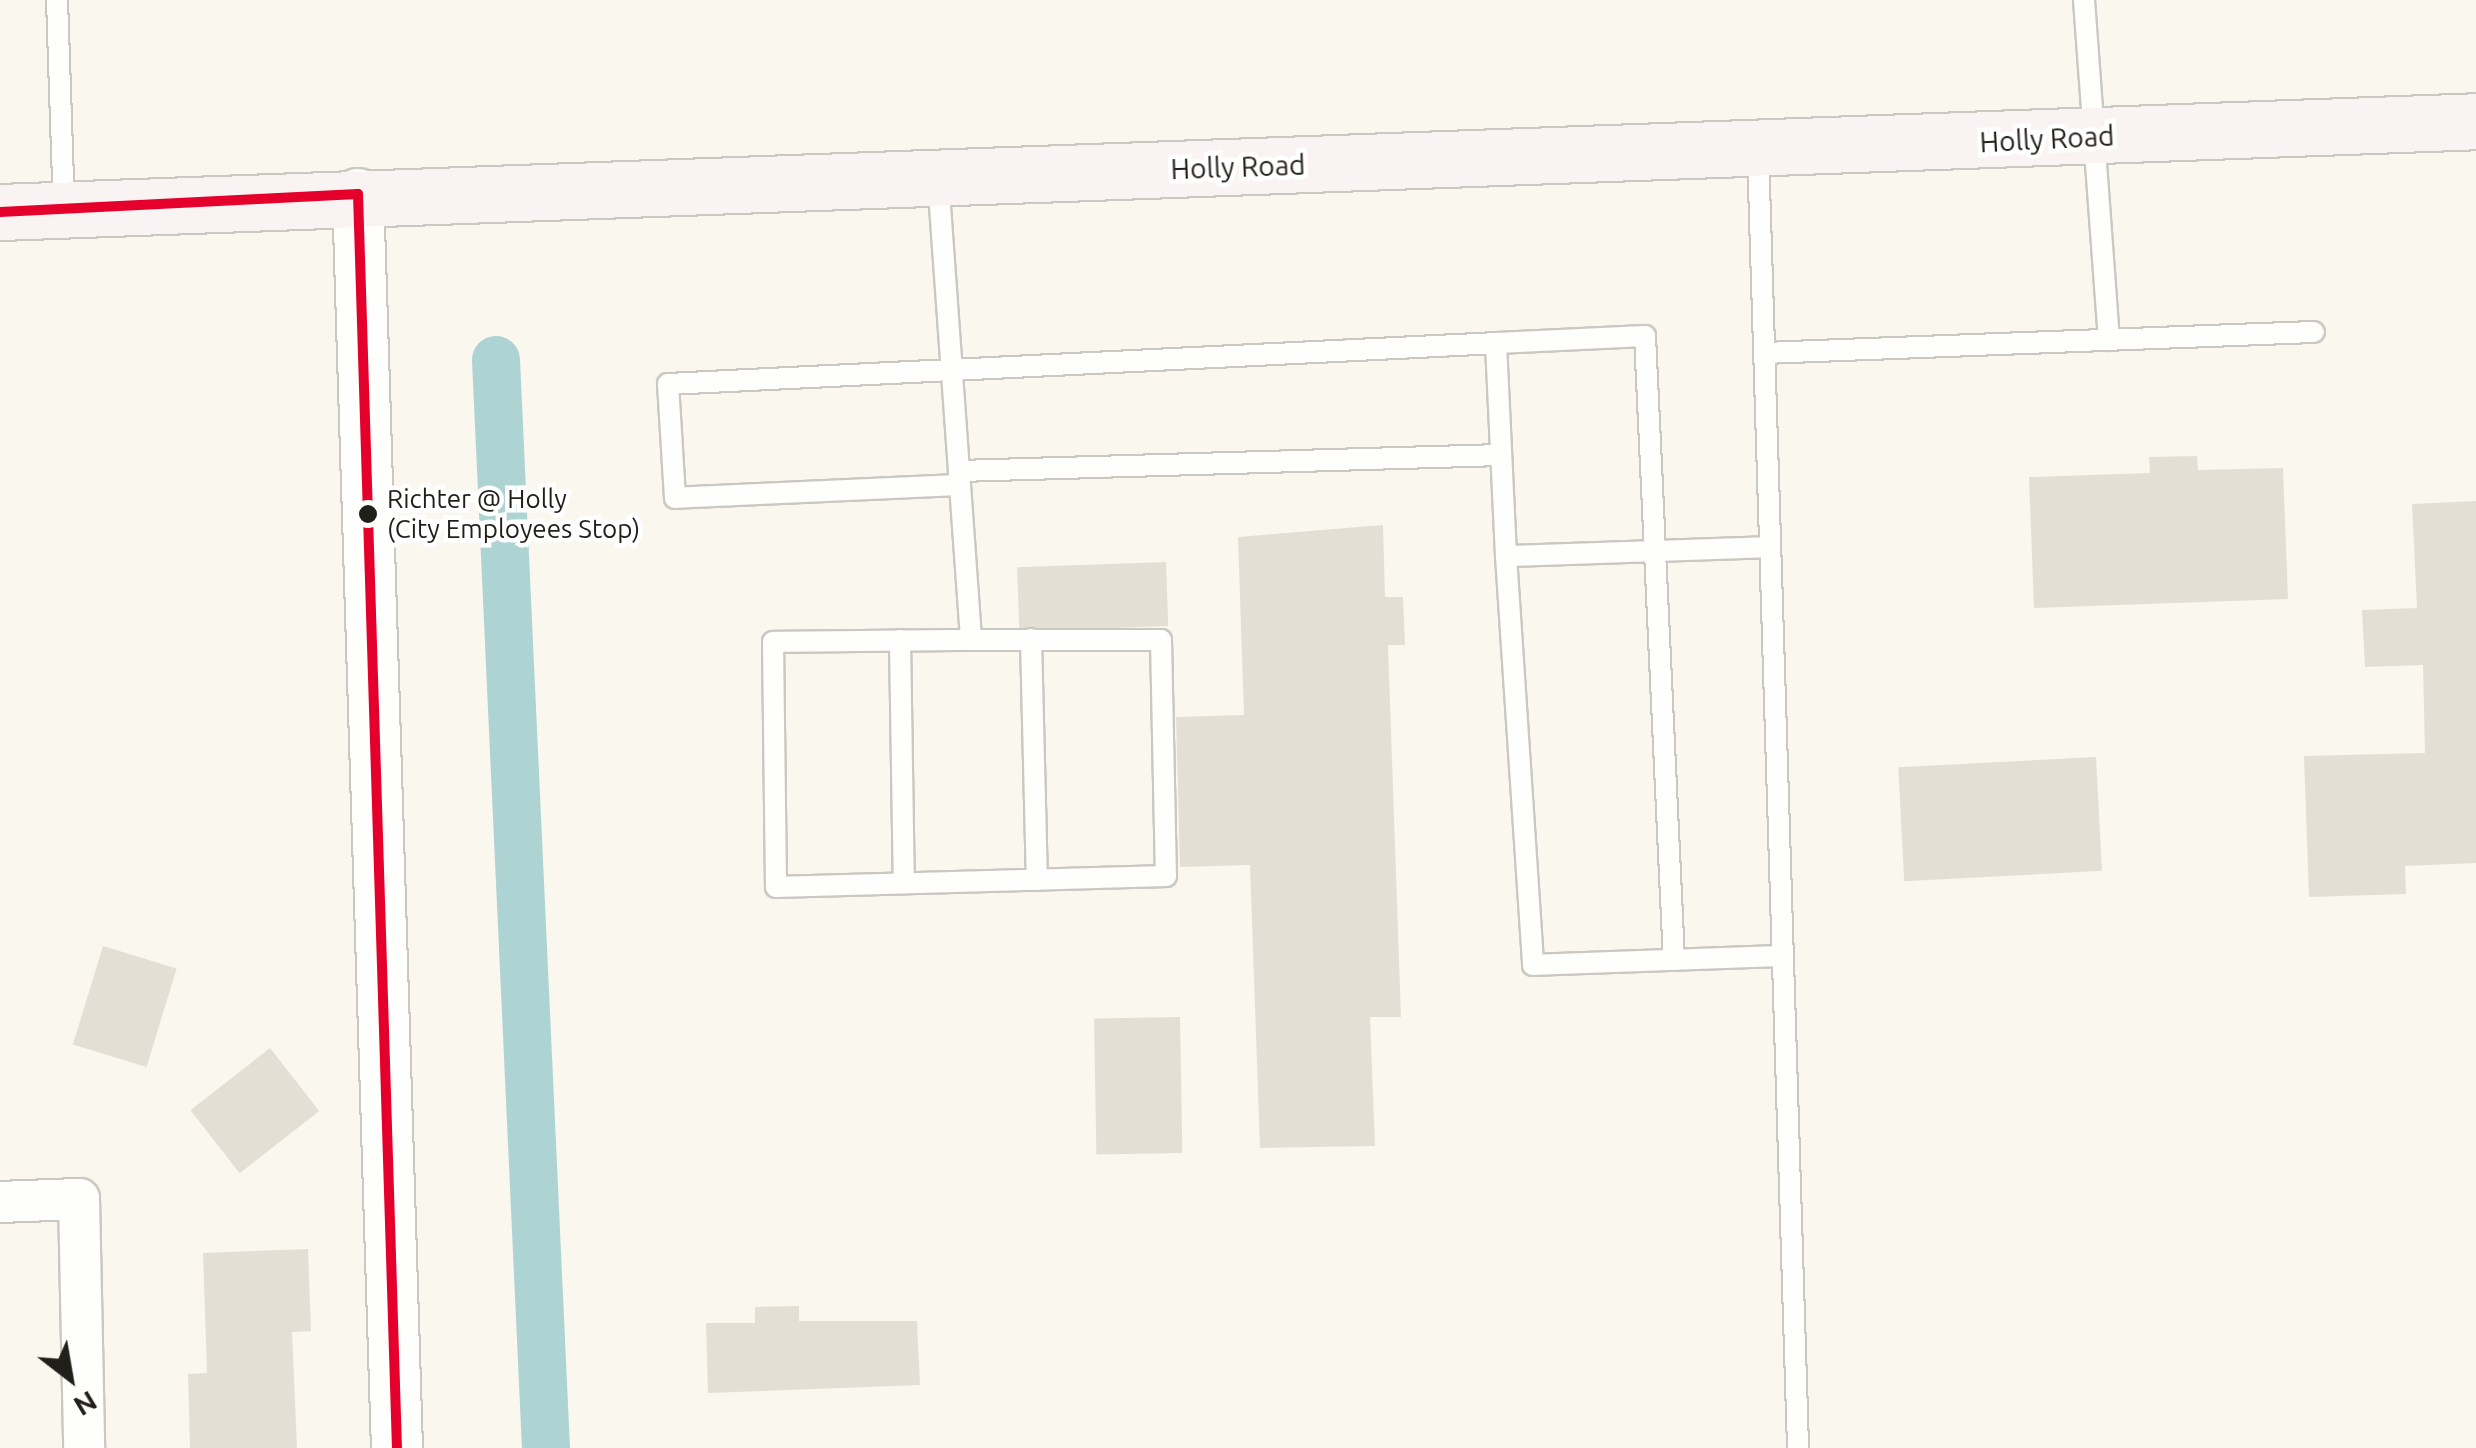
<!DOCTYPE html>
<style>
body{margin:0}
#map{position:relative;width:2476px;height:1448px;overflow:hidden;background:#faf7ef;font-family:Ubuntu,sans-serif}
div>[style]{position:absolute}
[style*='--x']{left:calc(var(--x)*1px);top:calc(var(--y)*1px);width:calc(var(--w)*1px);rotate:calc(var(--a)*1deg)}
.canal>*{height:48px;margin:-24px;padding:0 24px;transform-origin:24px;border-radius:24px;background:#aed3d3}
.building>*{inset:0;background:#e4dfd4;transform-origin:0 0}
.roads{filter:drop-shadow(2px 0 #cbc8c2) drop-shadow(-2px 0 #cbc8c2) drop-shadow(0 2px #cbc8c2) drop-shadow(0 -2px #cbc8c2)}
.service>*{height:20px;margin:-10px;padding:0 10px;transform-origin:10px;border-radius:10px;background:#fefefd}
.minor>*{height:40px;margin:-20px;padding:0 20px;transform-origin:20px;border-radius:20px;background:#fefefd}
.tertiary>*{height:50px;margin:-25px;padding:0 25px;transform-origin:25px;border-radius:25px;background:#fefefd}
.secondary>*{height:55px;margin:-27.5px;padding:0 27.5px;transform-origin:27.5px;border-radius:27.5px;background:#f9f4f3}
.bus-1>*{height:10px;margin:-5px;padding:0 5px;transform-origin:5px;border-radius:5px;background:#e4002b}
.dots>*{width:28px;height:28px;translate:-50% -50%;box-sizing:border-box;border:5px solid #fff;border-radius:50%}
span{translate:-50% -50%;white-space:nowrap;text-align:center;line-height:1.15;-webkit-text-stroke:9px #fff;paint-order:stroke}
.bus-label{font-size:26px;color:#211f1a}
.left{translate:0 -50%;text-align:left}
.street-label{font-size:28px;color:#211f1a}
.north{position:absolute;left:20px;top:1328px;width:100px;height:100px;-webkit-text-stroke:8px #fff;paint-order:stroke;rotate:149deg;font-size:28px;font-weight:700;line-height:40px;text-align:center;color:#211f1a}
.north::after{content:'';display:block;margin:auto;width:35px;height:45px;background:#211f1a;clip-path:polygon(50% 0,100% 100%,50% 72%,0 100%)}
</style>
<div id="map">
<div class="canal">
<div style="--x:496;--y:360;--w:1089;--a:87.37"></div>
</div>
<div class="building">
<div style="clip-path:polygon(2197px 456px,2198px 470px,2283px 468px,2288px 599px,2034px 608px,2029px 477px,2150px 473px,2149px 457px)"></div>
<div style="clip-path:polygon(2476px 501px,2476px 863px,2405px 866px,2406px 894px,2309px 897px,2304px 756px,2425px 753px,2423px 665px,2365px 667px,2362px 610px,2417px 608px,2412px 504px)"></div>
<div style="clip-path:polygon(1383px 525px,1385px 597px,1403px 597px,1405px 645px,1388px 645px,1401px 1017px,1370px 1017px,1375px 1146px,1260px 1148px,1250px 865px,1180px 867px,1176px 717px,1244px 715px,1238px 537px)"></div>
<div style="left:1166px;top:562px;width:64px;height:149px;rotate:88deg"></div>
<div style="left:2096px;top:757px;width:114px;height:198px;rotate:87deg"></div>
<div style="left:103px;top:946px;width:77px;height:103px;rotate:17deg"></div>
<div style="left:1180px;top:1017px;width:136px;height:86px;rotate:89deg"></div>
<div style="left:270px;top:1048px;width:80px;height:101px;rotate:52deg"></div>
<div style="clip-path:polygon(308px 1249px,311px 1331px,292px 1332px,297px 1448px,190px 1448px,188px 1374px,207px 1373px,203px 1253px)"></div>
<div style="clip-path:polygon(799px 1306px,799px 1321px,917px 1321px,920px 1385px,708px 1393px,706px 1323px,755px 1323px,755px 1307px)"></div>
</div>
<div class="roads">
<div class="service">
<div style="--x:57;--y:0;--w:208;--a:88.1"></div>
<div style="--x:2084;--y:0;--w:341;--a:85.8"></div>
<div style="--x:1758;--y:152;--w:1297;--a:88.23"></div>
<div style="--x:938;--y:178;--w:294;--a:85.9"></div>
<div style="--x:959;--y:471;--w:542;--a:-1.69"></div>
<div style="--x:1764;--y:353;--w:550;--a:-2.19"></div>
<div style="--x:959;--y:471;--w:169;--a:85.9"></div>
<div style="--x:971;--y:640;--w:190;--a:0"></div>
<div style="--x:1161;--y:640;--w:236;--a:88.8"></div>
<div style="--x:1166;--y:876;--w:390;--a:178.4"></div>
<div style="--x:776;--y:887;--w:245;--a:-90.7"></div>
<div style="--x:773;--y:642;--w:198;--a:-0.6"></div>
<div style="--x:959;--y:485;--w:284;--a:177.4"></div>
<div style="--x:675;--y:498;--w:114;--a:-93.5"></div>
<div style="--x:668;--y:384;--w:829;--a:-2.83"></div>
<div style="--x:1770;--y:547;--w:264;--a:178"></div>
<div style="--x:1506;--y:556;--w:410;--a:86.2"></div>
<div style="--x:1533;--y:965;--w:250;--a:-2.1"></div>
<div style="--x:1506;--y:556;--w:213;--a:-92.7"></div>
<div style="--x:1496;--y:343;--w:149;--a:-2.7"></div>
<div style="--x:1645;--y:336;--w:625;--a:87.34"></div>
<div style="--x:1031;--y:639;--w:241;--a:88.6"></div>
<div style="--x:900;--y:640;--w:243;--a:89.1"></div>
</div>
<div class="minor">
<div style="--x:0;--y:1202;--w:79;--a:-2.2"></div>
<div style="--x:79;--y:1199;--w:249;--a:88.8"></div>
</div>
<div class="tertiary">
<div style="--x:358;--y:194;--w:1255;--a:88.22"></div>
</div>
<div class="secondary">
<div style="--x:0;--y:212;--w:2478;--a:-2.1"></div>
</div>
</div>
<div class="bus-1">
<div style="--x:0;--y:212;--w:358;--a:-2.9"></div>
<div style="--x:358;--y:194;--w:1255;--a:88.22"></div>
</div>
<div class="dots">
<div style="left:368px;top:514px;background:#211f1a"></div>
</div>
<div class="bus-label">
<span class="left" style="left:387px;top:514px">Richter @ Holly<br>(City Employees Stop)</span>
</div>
<div class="street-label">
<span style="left:2047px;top:139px;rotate:-3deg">Holly Road</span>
<span style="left:1238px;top:167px;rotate:-2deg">Holly Road</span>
</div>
<div class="north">N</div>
</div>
